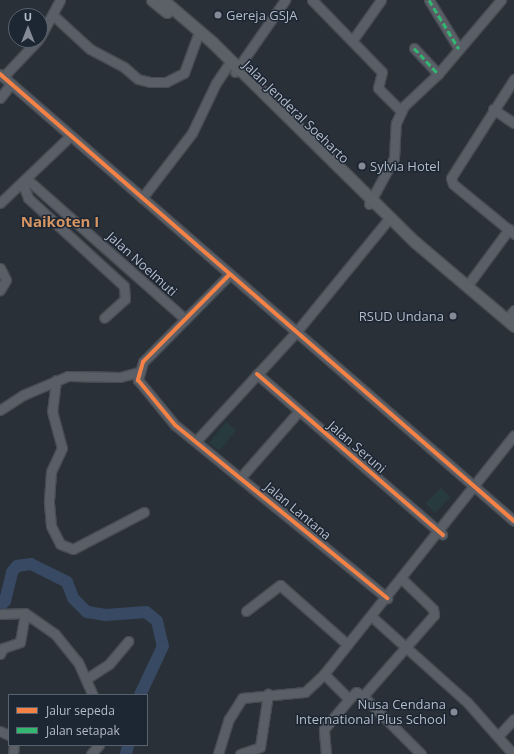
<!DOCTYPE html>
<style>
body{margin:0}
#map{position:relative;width:514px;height:754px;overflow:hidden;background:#2a3038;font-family:"Open Sans",sans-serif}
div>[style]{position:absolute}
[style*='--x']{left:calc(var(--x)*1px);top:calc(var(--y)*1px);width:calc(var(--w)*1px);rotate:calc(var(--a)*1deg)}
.green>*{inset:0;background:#273a3e;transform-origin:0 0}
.river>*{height:12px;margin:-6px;padding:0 6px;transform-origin:6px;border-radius:6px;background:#384963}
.roads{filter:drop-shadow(1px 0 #484c53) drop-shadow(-1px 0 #484c53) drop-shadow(0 1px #484c53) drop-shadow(0 -1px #484c53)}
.minor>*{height:9px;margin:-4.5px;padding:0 4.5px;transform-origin:4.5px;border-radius:4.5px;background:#5a5e66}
.major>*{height:11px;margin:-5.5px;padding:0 5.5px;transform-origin:5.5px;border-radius:5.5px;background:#5c6168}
.quiet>*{height:3px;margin-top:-1.5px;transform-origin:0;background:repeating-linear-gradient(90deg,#33b770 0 6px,transparent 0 9px)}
.cycleway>*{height:4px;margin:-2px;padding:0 2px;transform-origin:2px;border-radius:2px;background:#f48246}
.dots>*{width:11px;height:11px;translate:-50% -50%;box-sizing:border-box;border:2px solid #1d2633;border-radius:50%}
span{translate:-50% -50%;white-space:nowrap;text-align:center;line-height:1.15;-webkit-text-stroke:3px #1d2633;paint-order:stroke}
.poi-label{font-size:13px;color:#b4bcc9}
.left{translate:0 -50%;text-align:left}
.right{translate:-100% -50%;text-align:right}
.street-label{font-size:13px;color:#b4bcc9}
.quarter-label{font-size:15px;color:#d59563;font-weight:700}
.legend{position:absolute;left:8px;top:694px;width:140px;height:52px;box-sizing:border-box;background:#1d2633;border:1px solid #59626f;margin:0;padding:5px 7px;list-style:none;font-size:12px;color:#b4bcc9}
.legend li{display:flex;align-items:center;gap:8px;height:20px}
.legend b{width:20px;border:1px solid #59626f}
.north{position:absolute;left:8px;top:8px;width:40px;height:40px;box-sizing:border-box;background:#1d2633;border:1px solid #59626f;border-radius:50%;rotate:0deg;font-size:11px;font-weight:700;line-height:16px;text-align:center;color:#b4bcc9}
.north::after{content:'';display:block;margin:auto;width:14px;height:18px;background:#848b96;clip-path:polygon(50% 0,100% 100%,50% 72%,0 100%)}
</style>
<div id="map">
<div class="green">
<div style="left:226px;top:422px;width:13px;height:27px;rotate:39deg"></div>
<div style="left:441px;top:488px;width:13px;height:22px;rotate:45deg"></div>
</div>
<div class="river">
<div style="--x:0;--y:606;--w:7;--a:-45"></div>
<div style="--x:5;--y:601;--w:30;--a:-76"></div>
<div style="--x:12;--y:572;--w:8;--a:-50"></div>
<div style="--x:17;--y:566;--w:14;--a:-8"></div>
<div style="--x:31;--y:564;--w:40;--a:26.6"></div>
<div style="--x:67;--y:582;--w:17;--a:69"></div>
<div style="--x:73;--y:598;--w:20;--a:45"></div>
<div style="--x:87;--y:612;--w:19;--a:9"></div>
<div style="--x:106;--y:615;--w:40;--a:-4.3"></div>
<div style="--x:146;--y:612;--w:14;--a:39"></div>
<div style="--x:157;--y:621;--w:26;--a:77"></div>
<div style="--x:163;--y:646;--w:54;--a:115.1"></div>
<div style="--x:126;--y:754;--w:9;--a:-77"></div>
</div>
<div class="roads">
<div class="minor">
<div style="--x:312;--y:0;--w:100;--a:45.8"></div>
<div style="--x:382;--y:72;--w:16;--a:104"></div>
<div style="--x:378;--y:88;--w:33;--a:45"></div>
<div style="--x:429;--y:0;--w:57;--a:58.5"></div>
<div style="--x:53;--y:15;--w:50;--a:42.6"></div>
<div style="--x:90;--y:49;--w:38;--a:28"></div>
<div style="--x:124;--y:67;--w:18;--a:41"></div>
<div style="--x:138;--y:79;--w:12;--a:14"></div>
<div style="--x:150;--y:82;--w:16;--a:0"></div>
<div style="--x:166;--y:82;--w:20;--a:-27"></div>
<div style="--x:184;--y:73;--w:38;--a:-70"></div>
<div style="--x:40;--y:37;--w:42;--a:-61.6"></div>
<div style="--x:352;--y:41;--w:50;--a:-54.7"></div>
<div style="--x:414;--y:48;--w:35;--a:47"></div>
<div style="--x:235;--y:72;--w:88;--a:-55.2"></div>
<div style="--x:0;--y:74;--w:681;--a:41.01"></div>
<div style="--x:3;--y:77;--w:51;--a:-46.6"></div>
<div style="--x:514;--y:79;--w:117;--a:122.5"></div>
<div style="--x:451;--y:178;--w:6;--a:72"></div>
<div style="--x:453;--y:184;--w:79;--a:39.3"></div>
<div style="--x:0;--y:98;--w:16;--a:-52"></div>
<div style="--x:493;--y:109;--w:25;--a:34"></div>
<div style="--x:28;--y:180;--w:210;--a:41.5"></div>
<div style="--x:23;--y:184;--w:15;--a:70"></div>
<div style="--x:28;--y:198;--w:130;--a:42.5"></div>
<div style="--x:124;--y:286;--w:13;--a:86"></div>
<div style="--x:125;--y:299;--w:28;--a:138"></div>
<div style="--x:142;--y:198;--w:82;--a:-52.4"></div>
<div style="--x:192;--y:133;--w:55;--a:-64.4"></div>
<div style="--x:216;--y:83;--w:27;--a:-56"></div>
<div style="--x:0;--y:203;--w:97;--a:-43.7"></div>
<div style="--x:369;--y:204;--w:52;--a:-61.5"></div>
<div style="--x:394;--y:158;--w:35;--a:-87"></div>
<div style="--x:396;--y:123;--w:19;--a:-65"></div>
<div style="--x:404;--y:106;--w:47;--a:-43.3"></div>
<div style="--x:438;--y:74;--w:97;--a:-49.6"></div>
<div style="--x:0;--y:268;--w:13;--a:63"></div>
<div style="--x:6;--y:280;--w:12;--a:121"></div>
<div style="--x:229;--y:275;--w:122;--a:134.7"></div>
<div style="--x:143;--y:362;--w:19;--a:106"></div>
<div style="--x:138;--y:380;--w:58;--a:50.6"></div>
<div style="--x:175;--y:425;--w:274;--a:39.2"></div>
<div style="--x:467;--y:286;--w:71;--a:-53.6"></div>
<div style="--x:506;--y:320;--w:13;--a:-51"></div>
<div style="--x:257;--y:374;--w:245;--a:40.9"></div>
<div style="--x:56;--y:380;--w:31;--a:97"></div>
<div style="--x:52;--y:411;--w:38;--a:75"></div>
<div style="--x:62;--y:448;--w:26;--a:115"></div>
<div style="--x:51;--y:472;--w:31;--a:94"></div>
<div style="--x:49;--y:503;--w:23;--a:85"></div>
<div style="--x:51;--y:526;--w:20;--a:63"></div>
<div style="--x:60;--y:544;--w:14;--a:21"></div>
<div style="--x:73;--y:549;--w:80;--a:-27.5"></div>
<div style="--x:0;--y:410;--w:27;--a:-33"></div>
<div style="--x:23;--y:395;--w:49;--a:-22.9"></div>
<div style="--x:68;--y:376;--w:52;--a:1.1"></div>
<div style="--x:120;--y:377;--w:20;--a:-15"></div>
<div style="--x:196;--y:441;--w:149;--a:-47.4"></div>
<div style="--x:297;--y:331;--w:142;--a:-50.7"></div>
<div style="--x:241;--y:477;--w:88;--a:-48.7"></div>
<div style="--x:246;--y:611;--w:43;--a:-37.4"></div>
<div style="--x:280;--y:585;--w:89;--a:41.4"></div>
<div style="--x:0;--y:614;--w:25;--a:-2"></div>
<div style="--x:25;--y:613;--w:37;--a:35"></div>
<div style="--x:55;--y:634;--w:36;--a:51"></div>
<div style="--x:78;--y:662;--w:36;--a:66"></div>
<div style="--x:371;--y:616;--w:129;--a:41.9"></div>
<div style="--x:467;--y:702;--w:69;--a:48.5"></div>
<div style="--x:0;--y:654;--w:7;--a:-63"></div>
<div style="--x:3;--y:648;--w:18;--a:-19"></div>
<div style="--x:20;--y:642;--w:29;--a:-80"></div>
<div style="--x:324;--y:674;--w:35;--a:45"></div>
<div style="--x:349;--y:699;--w:10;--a:-45"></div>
<div style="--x:356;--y:692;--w:8;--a:30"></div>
<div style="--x:363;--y:696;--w:108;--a:-48.8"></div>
<div style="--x:434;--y:615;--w:6;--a:-99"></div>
<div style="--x:433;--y:609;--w:45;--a:-135.9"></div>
<div style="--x:86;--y:679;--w:27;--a:-33"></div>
<div style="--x:109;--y:664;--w:30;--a:-50"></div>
<div style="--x:363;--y:696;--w:82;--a:45"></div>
<div style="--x:0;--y:731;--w:10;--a:24"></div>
<div style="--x:499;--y:735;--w:22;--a:-47"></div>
<div style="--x:13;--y:754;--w:9;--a:-84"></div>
<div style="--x:91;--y:754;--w:12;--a:-48"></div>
<div style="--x:218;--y:754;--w:37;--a:-73"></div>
<div style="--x:229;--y:719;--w:25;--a:-58"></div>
<div style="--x:242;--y:698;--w:63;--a:-5.4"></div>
<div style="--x:305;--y:692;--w:26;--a:-43"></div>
<div style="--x:324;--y:674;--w:305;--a:-51.5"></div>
<div style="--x:240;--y:754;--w:21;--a:-19"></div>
<div style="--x:260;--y:747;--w:54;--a:-81.4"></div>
<div style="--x:326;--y:754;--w:25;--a:-95"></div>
<div style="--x:324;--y:729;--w:39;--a:-50"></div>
</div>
<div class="major">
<div style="--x:152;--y:0;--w:19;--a:39"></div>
<div style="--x:163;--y:0;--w:65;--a:40.6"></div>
<div style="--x:212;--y:42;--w:285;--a:44.6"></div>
<div style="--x:415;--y:242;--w:130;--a:40.3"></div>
</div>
</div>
<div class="quiet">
<div style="--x:429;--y:0;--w:57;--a:58.5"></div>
<div style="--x:414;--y:48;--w:35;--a:47"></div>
</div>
<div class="cycleway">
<div style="--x:0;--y:74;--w:681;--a:41.01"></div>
<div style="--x:229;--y:275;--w:122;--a:134.7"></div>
<div style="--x:143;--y:362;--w:19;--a:106"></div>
<div style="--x:138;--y:380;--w:58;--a:50.6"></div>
<div style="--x:175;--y:425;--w:274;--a:39.2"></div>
<div style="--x:257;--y:374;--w:246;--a:40.9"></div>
</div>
<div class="dots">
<div style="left:218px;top:15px;background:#848b96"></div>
<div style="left:362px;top:166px;background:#848b96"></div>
<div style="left:453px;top:316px;background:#848b96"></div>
<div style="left:454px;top:712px;background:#848b96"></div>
</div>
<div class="poi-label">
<span class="left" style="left:226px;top:15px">Gereja GSJA</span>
<span class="left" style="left:370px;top:166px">Sylvia Hotel</span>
<span class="right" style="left:444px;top:316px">RSUD Undana</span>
<span class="right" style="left:446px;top:712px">Nusa Cendana<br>International Plus School</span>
</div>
<div class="street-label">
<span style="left:296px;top:112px;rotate:44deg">Jalan Jenderal Soeharto</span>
<span style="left:142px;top:264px;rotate:42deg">Jalan Noelmuti</span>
<span style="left:357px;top:447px;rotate:41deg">Jalan Seruni</span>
<span style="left:298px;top:511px;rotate:40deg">Jalan Lantana</span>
</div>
<div class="quarter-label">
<span style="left:60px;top:222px">Naikoten I</span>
</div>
<ul class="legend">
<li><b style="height:5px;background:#f48246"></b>Jalur sepeda</li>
<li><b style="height:5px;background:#33b770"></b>Jalan setapak</li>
</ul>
<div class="north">U</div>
</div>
